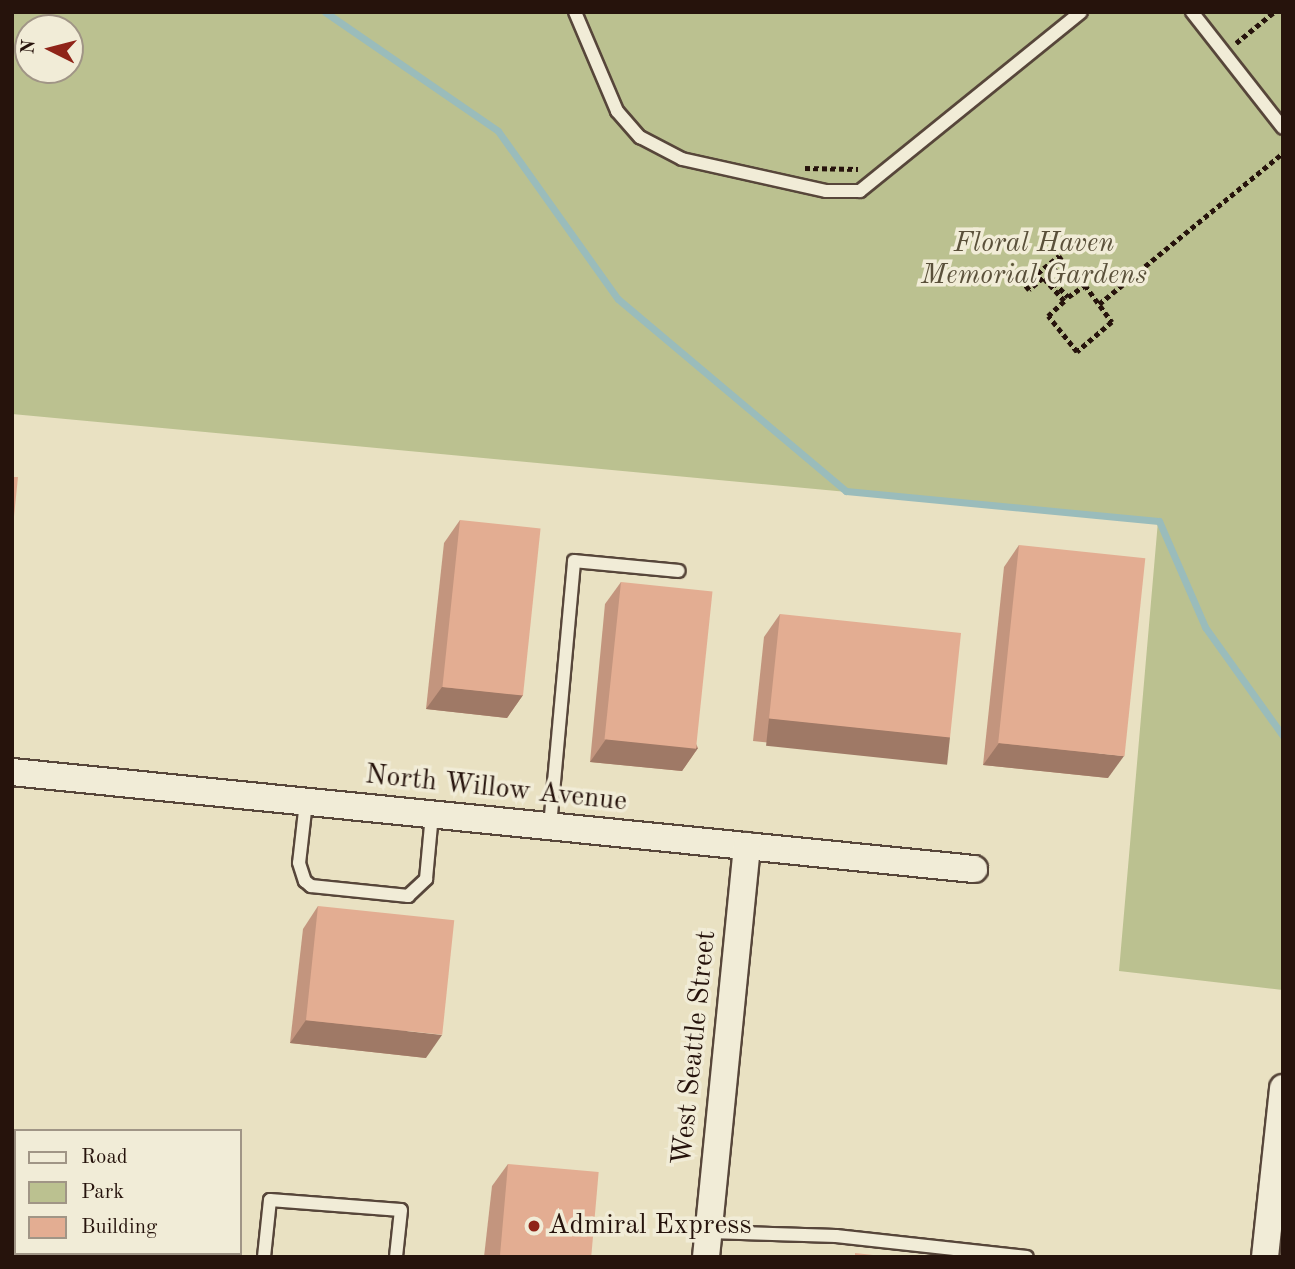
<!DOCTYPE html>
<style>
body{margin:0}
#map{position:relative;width:1295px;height:1269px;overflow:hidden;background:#e9e1c2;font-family:"Old Standard TT",serif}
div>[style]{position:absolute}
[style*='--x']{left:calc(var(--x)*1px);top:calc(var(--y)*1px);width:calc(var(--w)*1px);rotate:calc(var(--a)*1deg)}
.green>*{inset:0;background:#bbc190}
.stream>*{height:7px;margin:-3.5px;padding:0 3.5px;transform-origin:3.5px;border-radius:3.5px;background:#9abcbb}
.path>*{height:4.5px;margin-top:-2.25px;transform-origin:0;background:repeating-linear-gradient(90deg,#26130c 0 5px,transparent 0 8.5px)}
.roads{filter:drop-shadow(2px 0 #57463a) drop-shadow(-2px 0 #57463a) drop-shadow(0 2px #57463a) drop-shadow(0 -2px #57463a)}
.service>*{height:12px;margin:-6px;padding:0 6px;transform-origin:6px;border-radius:6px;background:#f1ecd7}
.minor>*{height:26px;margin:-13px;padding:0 13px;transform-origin:13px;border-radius:13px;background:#f1ecd7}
.wall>*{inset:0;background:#c3957e}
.shaded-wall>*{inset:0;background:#9f7966;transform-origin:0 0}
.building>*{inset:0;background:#e3ad92;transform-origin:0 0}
.dots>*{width:19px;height:19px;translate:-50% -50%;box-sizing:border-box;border:4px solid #f1ecd7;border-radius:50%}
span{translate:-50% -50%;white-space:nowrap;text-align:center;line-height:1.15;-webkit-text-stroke:7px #f1ecd7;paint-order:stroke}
.park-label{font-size:28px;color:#5a503a;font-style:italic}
.street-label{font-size:28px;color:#26130c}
.poi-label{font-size:28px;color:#26130c}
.left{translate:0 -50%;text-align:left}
.frame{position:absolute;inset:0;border:14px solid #26130c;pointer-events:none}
.legend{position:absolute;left:14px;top:1129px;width:228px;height:126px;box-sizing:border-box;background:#f1ecd7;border:2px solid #a09586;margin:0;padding:9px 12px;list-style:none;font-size:21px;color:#26130c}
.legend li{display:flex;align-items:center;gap:14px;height:35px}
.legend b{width:35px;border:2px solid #a09586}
.north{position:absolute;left:14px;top:14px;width:70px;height:70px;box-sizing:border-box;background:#f1ecd7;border:2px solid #a09586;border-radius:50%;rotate:276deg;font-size:19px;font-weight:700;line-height:28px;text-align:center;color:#26130c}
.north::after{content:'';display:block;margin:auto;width:24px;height:32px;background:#8f2418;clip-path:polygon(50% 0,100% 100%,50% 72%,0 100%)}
</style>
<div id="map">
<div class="green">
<div style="clip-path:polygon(evenodd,12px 12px,1283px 12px,1283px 990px,1119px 971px,1158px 521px,12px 414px,12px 12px,28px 28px,70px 28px,70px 70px,28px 70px,28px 28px)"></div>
</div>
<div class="stream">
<div style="--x:325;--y:12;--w:210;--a:34.5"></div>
<div style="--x:498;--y:131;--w:206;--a:54.5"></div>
<div style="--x:618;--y:299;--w:298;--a:40.1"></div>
<div style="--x:846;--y:491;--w:314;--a:5.5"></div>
<div style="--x:1159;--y:521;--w:116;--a:66.5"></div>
<div style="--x:1205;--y:627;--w:134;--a:54.4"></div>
</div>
<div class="path">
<div style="--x:1236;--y:43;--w:49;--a:-39.2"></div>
<div style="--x:805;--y:168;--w:53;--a:1.1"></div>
<div style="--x:1059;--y:256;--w:7;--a:56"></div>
<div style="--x:1063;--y:262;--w:21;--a:137"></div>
<div style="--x:1048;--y:276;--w:29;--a:46"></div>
<div style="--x:1068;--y:297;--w:21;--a:-35"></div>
<div style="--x:1085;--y:285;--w:46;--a:53.9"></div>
<div style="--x:1112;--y:322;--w:46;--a:139.4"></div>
<div style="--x:1077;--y:352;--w:46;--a:-128.9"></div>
<div style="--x:1048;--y:316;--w:22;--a:-43"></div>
<div style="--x:1064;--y:301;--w:31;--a:-132"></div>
<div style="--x:1043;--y:278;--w:18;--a:139"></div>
<div style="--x:1029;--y:290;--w:8;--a:-130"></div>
<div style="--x:1024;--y:284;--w:45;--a:-38.7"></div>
<div style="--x:1099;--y:304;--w:238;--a:-39.4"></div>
</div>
<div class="roads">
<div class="service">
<div style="--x:575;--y:12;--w:108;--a:67"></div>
<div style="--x:617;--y:111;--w:35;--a:49"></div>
<div style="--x:640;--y:137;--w:47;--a:27.6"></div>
<div style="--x:682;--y:159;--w:148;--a:12.5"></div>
<div style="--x:826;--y:191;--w:34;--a:0"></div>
<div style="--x:860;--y:191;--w:284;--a:-39"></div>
<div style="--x:1192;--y:12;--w:147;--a:51.9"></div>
<div style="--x:306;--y:802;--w:61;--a:96.5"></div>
<div style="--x:299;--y:863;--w:19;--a:72"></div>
<div style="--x:305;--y:881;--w:8;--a:40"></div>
<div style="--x:311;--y:886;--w:98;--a:5.9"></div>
<div style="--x:408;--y:896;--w:25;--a:-43"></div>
<div style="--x:426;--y:879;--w:65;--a:-84.7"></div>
<div style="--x:550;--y:826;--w:266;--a:-84.8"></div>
<div style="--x:574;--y:561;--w:105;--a:5.4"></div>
<div style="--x:12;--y:1163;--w:4;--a:0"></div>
<div style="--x:709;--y:1232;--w:127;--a:1.8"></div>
<div style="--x:836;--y:1236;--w:192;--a:6.3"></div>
<div style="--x:85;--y:1257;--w:4;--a:-90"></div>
<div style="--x:223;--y:1257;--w:4;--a:-76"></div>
<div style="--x:264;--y:1257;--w:57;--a:-84"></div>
<div style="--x:270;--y:1200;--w:131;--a:4.4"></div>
<div style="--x:401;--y:1210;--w:47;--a:96.1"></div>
</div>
<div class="minor">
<div style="--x:12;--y:772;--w:967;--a:5.76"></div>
<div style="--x:706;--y:1257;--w:413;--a:-84.3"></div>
<div style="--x:1265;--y:1257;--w:170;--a:-83.9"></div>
</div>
</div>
<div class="wall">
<div style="clip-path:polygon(460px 520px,523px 695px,507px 718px,426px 709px,444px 543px)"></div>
<div style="clip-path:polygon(1019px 545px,1108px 778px,983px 765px,1004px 567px)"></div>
<div style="clip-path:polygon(621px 582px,698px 748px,682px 771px,590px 762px,605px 604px)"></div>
<div style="clip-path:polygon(780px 614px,950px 737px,934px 760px,753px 741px,764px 637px)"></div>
<div style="clip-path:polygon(318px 906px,426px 1058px,290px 1043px,303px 929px)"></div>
<div style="clip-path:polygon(508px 1164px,591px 1257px,484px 1257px,492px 1186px)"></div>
</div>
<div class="shaded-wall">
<div style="clip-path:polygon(442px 687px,523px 695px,507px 718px,426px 709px)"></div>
<div style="left:769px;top:718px;width:182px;height:28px;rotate:6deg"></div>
<div style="clip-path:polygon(606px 739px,698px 748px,682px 771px,590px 762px)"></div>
<div style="clip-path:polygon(999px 743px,1124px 756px,1108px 778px,983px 765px)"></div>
<div style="clip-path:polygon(306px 1020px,442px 1035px,426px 1058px,290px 1043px)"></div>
</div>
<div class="building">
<div style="clip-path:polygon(12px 477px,18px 477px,12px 536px)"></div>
<div style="left:460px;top:520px;width:81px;height:168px;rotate:6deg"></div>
<div style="left:1019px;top:545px;width:127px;height:199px;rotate:6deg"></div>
<div style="left:621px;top:582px;width:92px;height:158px;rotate:6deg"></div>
<div style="left:780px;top:614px;width:182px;height:105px;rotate:6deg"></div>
<div style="left:318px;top:906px;width:137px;height:115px;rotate:6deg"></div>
<div style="left:508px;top:1164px;width:91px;height:94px;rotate:5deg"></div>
<div style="clip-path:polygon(12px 1184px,16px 1184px,16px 1253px,81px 1253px,80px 1257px,12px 1257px)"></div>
<div style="clip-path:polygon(855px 1253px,891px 1257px,855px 1257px)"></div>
</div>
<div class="dots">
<div style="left:534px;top:1226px;background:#8f2418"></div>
</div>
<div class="park-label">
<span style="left:1034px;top:260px">Floral Haven<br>Memorial Gardens</span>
</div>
<div class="street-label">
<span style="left:496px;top:789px;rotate:6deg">North Willow Avenue</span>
<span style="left:695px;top:1048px;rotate:-84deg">West Seattle Street</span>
</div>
<div class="poi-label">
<span class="left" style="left:548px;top:1226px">Admiral Express</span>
</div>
<div class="frame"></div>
<ul class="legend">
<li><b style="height:9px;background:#f1ecd7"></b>Road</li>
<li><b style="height:19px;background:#bbc190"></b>Park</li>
<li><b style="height:19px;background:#e3ad92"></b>Building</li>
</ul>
<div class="north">N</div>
</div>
